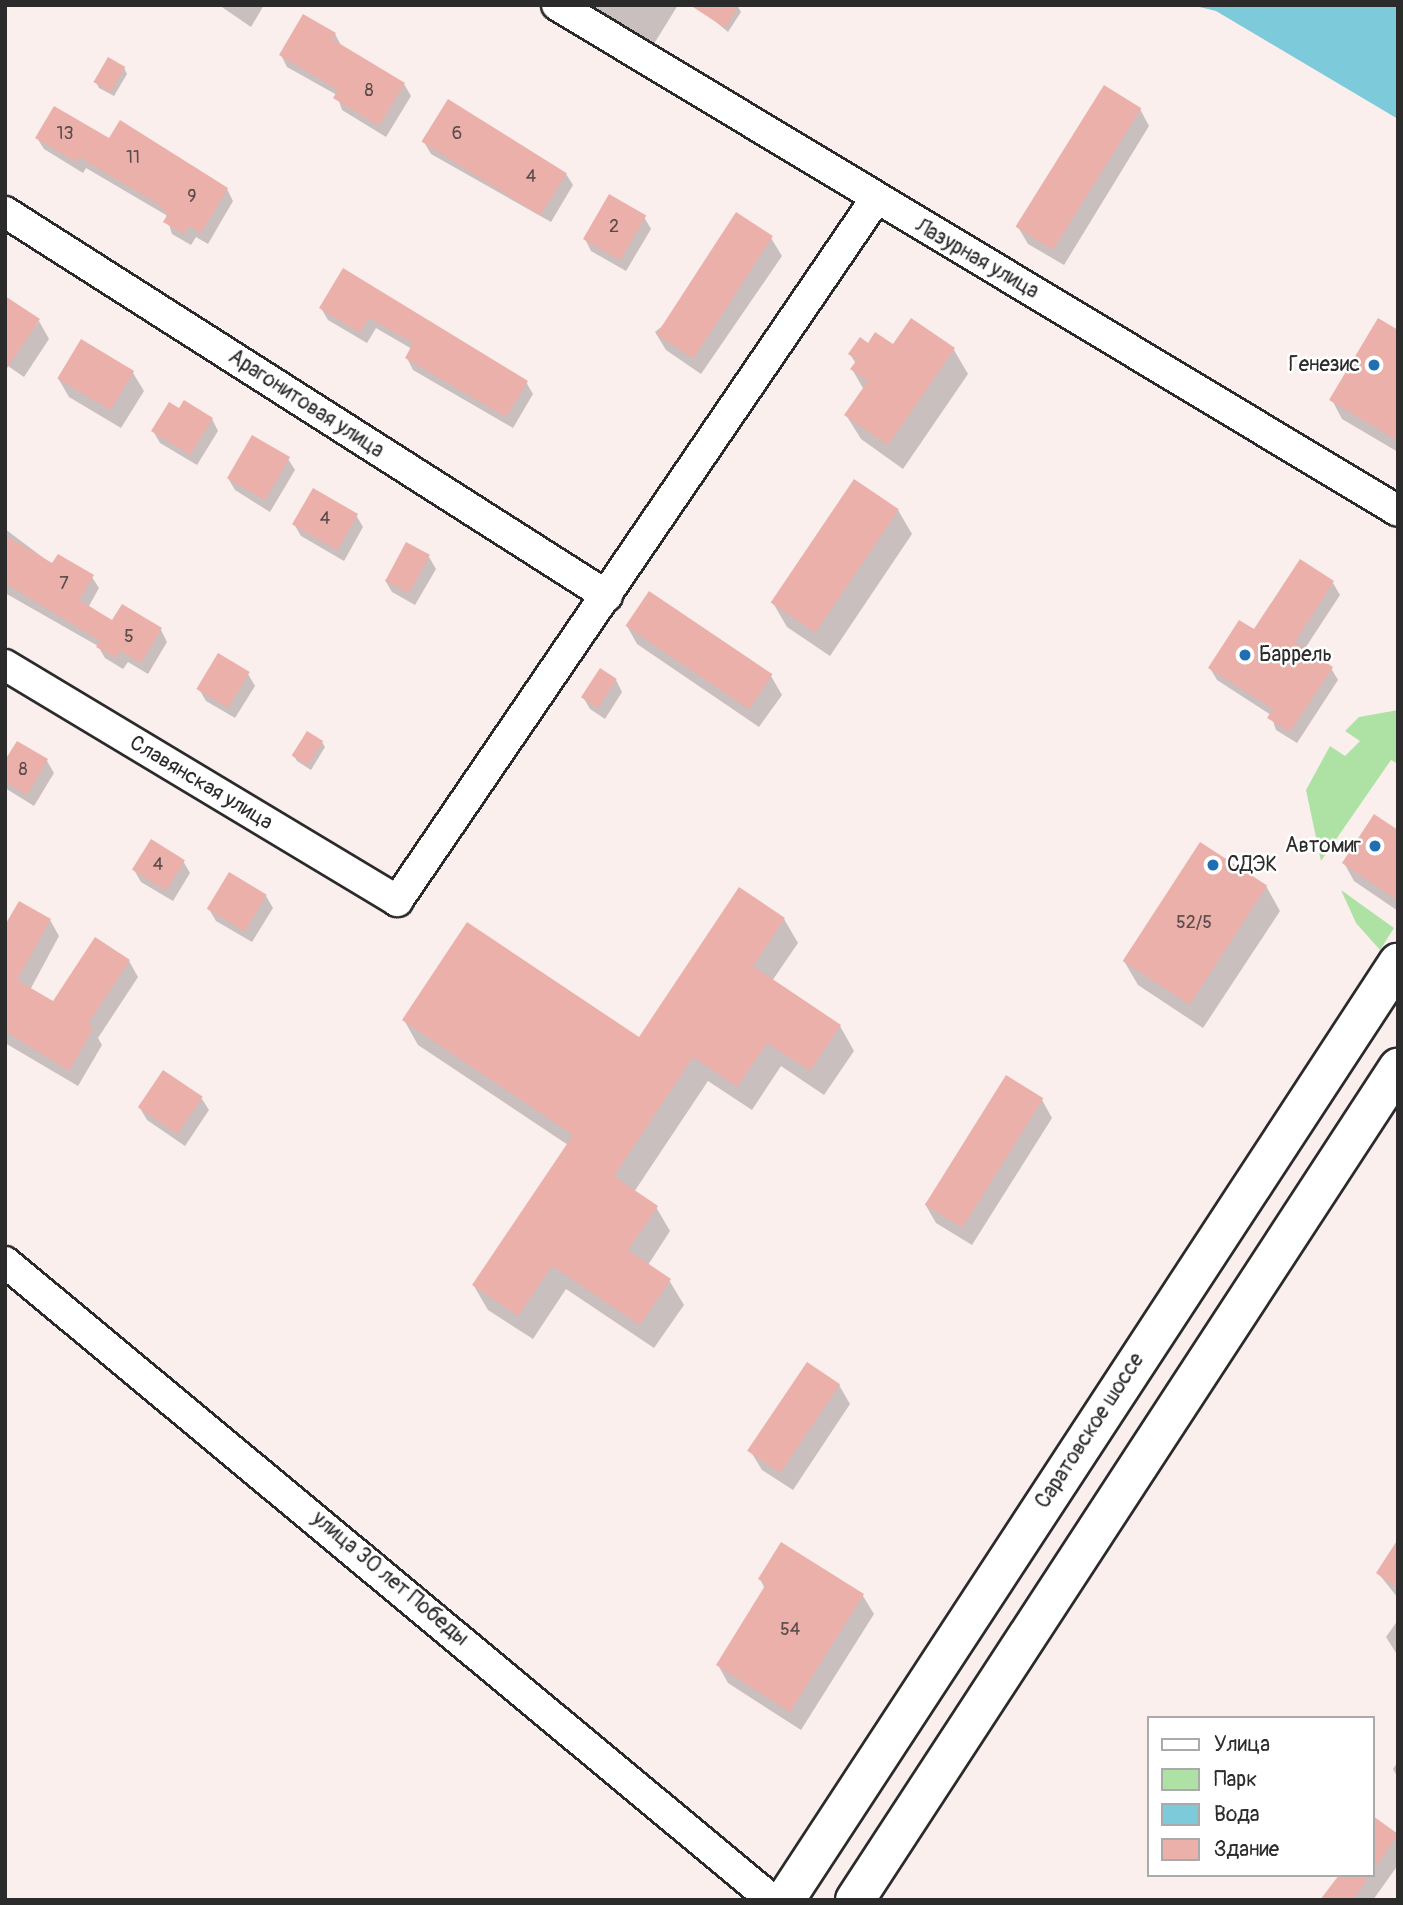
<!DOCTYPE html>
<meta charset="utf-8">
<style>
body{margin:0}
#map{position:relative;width:1403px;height:1905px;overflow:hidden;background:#fbefee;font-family:Pangolin,sans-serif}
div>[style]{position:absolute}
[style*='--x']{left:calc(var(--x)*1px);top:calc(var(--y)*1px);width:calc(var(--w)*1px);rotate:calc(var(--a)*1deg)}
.green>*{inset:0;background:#aee2a4}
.water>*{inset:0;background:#7dcadb}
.shadow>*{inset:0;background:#0003}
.building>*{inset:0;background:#ebb0aa;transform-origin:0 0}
.roads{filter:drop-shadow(2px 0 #2b2b2b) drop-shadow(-2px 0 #2b2b2b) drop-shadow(0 2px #2b2b2b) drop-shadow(0 -2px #2b2b2b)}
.minor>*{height:30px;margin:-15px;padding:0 15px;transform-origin:15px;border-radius:15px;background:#fff}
.major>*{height:38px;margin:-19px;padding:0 19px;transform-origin:19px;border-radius:19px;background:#fff}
.dots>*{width:19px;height:19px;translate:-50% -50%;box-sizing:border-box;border:4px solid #fff;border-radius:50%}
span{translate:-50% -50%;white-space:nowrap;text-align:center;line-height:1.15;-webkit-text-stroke:5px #fff;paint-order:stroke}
.number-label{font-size:18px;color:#5b4c4b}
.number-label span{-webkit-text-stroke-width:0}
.street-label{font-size:21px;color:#2b2b2b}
.poi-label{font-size:21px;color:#2b2b2b}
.right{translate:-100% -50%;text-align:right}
.left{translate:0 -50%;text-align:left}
.frame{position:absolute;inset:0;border:7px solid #2b2b2b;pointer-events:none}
.legend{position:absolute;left:1147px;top:1716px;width:228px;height:161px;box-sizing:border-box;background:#fff;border:2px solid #aaa;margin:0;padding:9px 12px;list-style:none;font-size:21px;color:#2b2b2b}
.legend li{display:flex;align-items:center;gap:14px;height:35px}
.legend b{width:35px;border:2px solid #aaa}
</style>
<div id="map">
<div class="green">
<div style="clip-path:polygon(1398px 710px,1398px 764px,1391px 760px,1321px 861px,1306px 790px,1330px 746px,1345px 756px,1360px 741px,1345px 731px,1359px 717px)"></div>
<div style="clip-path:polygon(1341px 890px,1394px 928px,1380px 950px,1356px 923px)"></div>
</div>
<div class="water">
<div style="clip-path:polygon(1191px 5px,1398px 5px,1398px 119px,1216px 11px)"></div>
</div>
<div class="shadow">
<div style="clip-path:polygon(219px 5px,264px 5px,251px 27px)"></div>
<div style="clip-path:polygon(585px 5px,678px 5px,652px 47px)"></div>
<div style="clip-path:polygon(737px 5px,741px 12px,728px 32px,709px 16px)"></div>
<div style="clip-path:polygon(335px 34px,342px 47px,404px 84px,411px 96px,386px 137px,342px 110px,337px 95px,287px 67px,281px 55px)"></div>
<div style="clip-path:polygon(124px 68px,127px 74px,114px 96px,99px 88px,96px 82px)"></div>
<div style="clip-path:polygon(448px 101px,566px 174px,573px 185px,551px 222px,431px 154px,424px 142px)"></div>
<div style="clip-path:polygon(1140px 109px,1149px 126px,1064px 265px,1028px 244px,1018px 227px)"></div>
<div style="clip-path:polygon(37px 138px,110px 141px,227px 189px,233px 201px,208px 244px,196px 237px,191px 245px,172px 234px,166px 215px,86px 168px,83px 173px,44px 149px)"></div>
<div style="clip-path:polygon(644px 217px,651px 229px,626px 271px,591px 251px,585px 239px)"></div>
<div style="clip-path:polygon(771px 238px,782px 256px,701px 374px,666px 350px,655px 332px)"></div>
<div style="clip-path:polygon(344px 270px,526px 382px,533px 394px,513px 428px,413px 370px,407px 358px,412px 349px,376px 328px,367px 343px,328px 320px,321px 308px)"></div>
<div style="clip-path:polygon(39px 321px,49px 339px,24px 377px,5px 364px)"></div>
<div style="clip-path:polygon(1398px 332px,1398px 452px,1342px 419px,1332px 400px)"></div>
<div style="clip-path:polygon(81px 341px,133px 373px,144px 391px,121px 428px,69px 397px,58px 378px)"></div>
<div style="clip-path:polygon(868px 345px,954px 350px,968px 374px,903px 469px,861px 439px,846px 415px,864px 390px,852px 369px,856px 364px,850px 354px)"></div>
<div style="clip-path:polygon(179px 410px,212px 419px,218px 431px,197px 465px,160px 443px,153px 431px)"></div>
<div style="clip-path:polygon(288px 459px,295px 470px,270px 512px,235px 490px,228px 478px)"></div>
<div style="clip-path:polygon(898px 510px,912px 534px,830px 656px,787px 627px,773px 603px)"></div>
<div style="clip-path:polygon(356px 515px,363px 527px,344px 561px,301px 536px,294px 524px)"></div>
<div style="clip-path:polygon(5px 529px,53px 565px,92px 577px,99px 588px,89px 606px,113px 622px,161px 630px,167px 642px,148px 674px,128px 662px,123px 669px,105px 658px,98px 646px,5px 593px)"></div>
<div style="clip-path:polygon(429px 557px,436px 569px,415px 605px,392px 592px,385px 580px)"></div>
<div style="clip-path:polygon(1333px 583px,1340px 595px,1304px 650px,1331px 668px,1338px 680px,1297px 743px,1276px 730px,1271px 715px,1217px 680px,1210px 668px,1255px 632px)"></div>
<div style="clip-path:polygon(627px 626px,771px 676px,782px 695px,759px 727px,637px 644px)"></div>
<div style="clip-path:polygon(248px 674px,255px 686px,235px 718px,206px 701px,199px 689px)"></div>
<div style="clip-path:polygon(616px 680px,622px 692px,605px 719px,590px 709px,583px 697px)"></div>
<div style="clip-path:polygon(322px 742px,325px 747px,311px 770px,297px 761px,294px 756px)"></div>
<div style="clip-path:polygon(47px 761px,54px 773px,34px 806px,5px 788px,5px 764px)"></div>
<div style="clip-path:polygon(1398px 832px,1398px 911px,1354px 881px,1344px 863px)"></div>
<div style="clip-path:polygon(183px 861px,190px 873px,173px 901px,141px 882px,134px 870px)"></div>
<div style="clip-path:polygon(1266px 886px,1280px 911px,1203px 1028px,1138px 985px,1124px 961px)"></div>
<div style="clip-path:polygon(266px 896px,273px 908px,252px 942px,216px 921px,209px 909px)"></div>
<div style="clip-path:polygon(784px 919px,798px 943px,772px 981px,840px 1026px,854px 1051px,824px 1095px,781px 1066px,752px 1110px,708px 1081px,634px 1192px,656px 1207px,670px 1231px,648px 1265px,669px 1280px,684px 1305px,654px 1348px,566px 1289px,533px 1339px,488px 1310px,474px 1286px,568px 1145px,418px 1045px,404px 1020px,639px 1039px)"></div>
<div style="clip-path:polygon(50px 920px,59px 936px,30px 990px,54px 1003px,129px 961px,138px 977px,98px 1038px,102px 1045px,78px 1086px,5px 1043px,5px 929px)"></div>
<div style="clip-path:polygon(202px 1099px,209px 1110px,185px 1146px,147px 1120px,140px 1108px)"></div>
<div style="clip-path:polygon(1042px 1100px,1052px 1118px,972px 1245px,936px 1223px,925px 1204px)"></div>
<div style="clip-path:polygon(839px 1385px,850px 1404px,793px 1490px,762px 1470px,751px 1452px)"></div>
<div style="clip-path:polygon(1398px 1542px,1398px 1598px,1378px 1573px)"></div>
<div style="clip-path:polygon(782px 1545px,863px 1596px,874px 1614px,801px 1730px,728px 1683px,718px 1665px,765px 1589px,760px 1579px)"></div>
<div style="clip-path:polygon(1398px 1620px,1398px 1656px,1386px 1637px)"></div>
<div style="clip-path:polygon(1398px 1761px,1398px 1778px,1393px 1769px)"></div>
<div style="clip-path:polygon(1373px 1818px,1398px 1836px,1398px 1865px,1373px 1900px,1322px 1900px,1341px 1875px,1373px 1875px)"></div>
</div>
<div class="building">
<div style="clip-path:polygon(690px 5px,739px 5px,725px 28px)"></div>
<div style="clip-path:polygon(303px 14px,336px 33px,332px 39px,405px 83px,379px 126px,333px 98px,338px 90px,279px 55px)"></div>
<div style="left:108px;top:57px;width:20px;height:29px;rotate:30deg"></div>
<div style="left:1104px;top:85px;width:44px;height:167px;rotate:32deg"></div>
<div style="left:448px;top:99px;width:140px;height:50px;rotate:32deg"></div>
<div style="clip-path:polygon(54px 106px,109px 138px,120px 120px,228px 188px,201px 233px,189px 226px,184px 234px,163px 222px,168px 214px,158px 204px,79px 157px,76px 162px,35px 138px)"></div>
<div style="left:609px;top:194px;width:43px;height:52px;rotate:30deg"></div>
<div style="left:736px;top:212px;width:44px;height:146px;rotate:33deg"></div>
<div style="clip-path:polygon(343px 268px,528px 381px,506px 417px,405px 358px,413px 343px,369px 318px,360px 333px,319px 308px)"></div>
<div style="clip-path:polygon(5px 296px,40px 319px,5px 371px)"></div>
<div style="clip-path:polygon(911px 318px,955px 348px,888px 445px,844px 415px,868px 381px,850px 369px,857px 360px,848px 354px,860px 337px,868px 343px,875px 332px,893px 344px)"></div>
<div style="clip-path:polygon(1378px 318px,1398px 330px,1398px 441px,1329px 400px)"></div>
<div style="left:81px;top:339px;width:62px;height:46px;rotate:31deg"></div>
<div style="clip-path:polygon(184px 400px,213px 418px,190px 455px,151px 431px,169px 402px,179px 408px)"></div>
<div style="left:252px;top:435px;width:44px;height:50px;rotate:30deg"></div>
<div style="left:854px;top:479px;width:54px;height:149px;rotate:34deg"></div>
<div style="left:313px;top:488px;width:52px;height:42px;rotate:30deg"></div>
<div style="clip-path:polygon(5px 535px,52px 563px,58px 554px,94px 575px,79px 600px,112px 620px,122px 604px,162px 628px,141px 663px,120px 651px,116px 658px,96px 647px,100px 641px,5px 583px)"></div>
<div style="left:406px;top:542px;width:27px;height:44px;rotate:28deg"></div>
<div style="clip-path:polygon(1300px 559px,1334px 581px,1295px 642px,1333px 667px,1290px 732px,1267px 718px,1273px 709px,1208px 668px,1239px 620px,1254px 629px)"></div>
<div style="left:649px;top:591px;width:149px;height:42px;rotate:34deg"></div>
<div style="left:218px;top:653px;width:37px;height:42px;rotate:31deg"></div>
<div style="left:600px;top:668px;width:20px;height:35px;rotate:33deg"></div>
<div style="left:307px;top:731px;width:19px;height:29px;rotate:32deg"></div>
<div style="clip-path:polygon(17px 741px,48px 759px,27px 795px,5px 782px,5px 760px)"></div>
<div style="clip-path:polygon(1374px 814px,1398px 830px,1398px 901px,1342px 863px)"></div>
<div style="left:151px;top:839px;width:40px;height:36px;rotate:32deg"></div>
<div style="left:1200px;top:842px;width:80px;height:142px;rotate:33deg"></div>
<div style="left:229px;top:872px;width:44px;height:43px;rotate:31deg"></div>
<div style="clip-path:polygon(739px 887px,785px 918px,753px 966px,841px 1025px,810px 1071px,767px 1043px,737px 1087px,693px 1057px,614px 1176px,658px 1206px,628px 1250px,671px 1279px,640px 1325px,552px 1266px,518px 1316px,472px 1285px,573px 1135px,402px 1020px,467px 922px,639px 1037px)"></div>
<div style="clip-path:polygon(19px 901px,51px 919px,17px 980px,53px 1001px,95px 937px,130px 960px,88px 1024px,94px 1027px,69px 1071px,5px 1031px,5px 925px)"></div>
<div style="left:163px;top:1070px;width:48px;height:45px;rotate:34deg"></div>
<div style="left:1006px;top:1075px;width:44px;height:153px;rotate:32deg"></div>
<div style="left:807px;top:1362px;width:40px;height:107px;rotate:34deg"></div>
<div style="clip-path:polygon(1398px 1539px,1398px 1589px,1376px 1573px)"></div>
<div style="clip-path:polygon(781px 1542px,864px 1594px,790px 1712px,716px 1665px,766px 1584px,758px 1579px)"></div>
<div style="clip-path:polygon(1373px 1816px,1398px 1834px,1373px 1871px)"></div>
<div style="clip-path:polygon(1339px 1875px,1370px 1875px,1353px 1900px,1320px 1900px)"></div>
</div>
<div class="roads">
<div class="minor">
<div style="--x:557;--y:5;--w:981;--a:31.03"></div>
<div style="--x:5;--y:212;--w:714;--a:32.53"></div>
<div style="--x:5;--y:665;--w:458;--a:31"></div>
<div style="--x:397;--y:901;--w:848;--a:-55.71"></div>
<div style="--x:5;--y:1262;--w:998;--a:39.75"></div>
</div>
<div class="major">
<div style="--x:785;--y:1900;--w:1120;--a:-56.81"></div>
<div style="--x:855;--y:1900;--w:994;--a:-56.87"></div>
</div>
</div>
<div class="dots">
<div style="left:1374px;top:365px;background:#1f6fb2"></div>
<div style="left:1245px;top:655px;background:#1f6fb2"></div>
<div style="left:1375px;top:846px;background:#1f6fb2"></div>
<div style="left:1213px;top:865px;background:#1f6fb2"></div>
</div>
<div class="number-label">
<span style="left:369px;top:91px">8</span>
<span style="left:65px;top:134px">13</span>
<span style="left:457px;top:134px">6</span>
<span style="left:133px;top:158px">11</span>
<span style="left:531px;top:177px">4</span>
<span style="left:192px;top:197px">9</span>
<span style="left:614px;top:227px">2</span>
<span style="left:325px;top:519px">4</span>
<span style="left:64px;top:584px">7</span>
<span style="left:129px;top:637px">5</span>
<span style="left:23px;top:770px">8</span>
<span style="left:158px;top:865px">4</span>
<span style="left:1194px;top:923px">52/5</span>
<span style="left:790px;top:1630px">54</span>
</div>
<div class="street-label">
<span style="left:977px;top:259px;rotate:30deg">Лазурная улица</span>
<span style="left:306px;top:404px;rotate:33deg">Арагонитовая улица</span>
<span style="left:201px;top:783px;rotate:31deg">Славянская улица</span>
<span style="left:1090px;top:1431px;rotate:-57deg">Саратовское шоссе</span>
<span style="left:390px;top:1579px;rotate:40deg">улица 30 лет Победы</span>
</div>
<div class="poi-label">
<span class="right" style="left:1360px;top:365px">Генезис</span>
<span class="left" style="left:1259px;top:655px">Баррель</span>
<span class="right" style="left:1361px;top:846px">Автомиг</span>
<span class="left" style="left:1227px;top:865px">СДЭК</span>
</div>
<div class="frame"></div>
<ul class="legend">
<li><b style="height:9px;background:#fff"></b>Улица</li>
<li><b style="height:19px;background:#aee2a4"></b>Парк</li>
<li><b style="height:19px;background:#7dcadb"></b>Вода</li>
<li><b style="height:19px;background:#ebb0aa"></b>Здание</li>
</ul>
</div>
